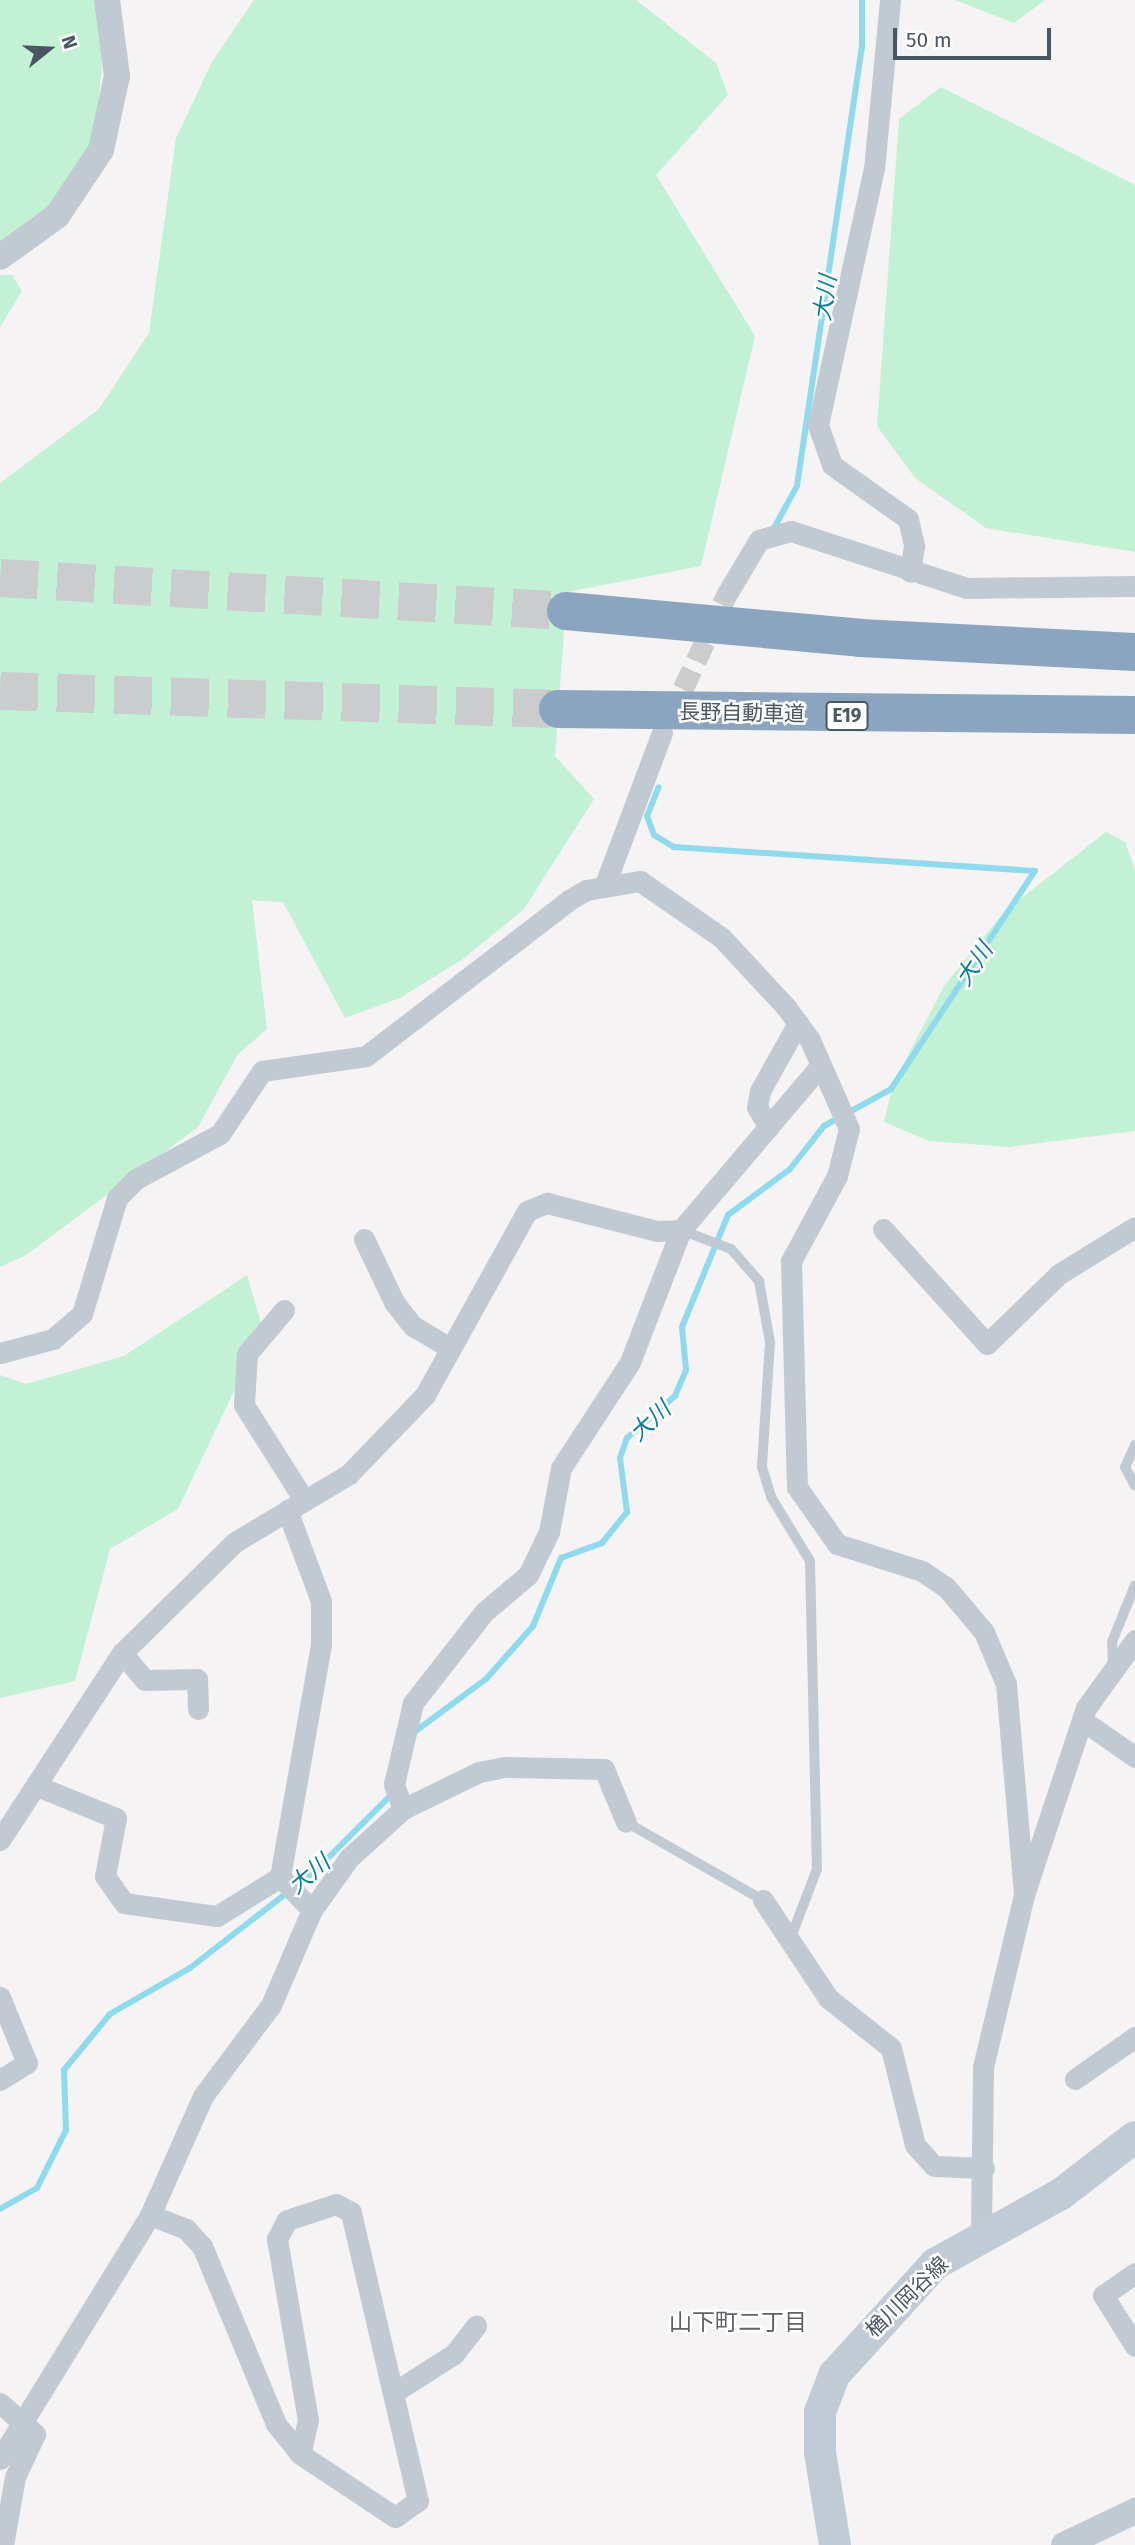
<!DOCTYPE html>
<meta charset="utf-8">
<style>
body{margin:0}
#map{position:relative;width:1135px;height:2545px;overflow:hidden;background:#f5f3f3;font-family:"Fira Sans","Noto Sans JP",sans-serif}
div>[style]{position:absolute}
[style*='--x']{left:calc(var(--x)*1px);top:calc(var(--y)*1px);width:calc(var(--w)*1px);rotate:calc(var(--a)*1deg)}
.green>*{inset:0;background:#c3f1d5}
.stream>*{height:6px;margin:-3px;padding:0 3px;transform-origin:3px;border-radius:3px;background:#90daee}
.minor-tunnel>*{height:21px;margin-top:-10.5px;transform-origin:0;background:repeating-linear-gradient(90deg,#caccce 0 21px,transparent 0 31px)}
.motorway-tunnel>*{height:38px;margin-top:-19px;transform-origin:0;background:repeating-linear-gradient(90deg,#caccce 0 38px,transparent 0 57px)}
.service>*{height:10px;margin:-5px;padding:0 5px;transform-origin:5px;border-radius:5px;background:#c1cad2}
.minor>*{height:21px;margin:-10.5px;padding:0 10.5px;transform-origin:10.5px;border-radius:10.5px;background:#c1cad2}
.tertiary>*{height:26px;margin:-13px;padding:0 13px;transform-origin:13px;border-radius:13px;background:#c1cad2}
.secondary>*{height:32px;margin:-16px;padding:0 16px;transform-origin:16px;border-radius:16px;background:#c1cbd6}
.motorway>*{height:38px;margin:-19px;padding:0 19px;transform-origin:19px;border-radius:19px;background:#8ba5c1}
span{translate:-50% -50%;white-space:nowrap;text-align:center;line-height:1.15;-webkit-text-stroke:5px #fff;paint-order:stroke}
.shield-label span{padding:2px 5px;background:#fff;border:2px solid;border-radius:5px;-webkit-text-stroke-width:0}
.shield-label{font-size:19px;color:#4a5661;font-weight:700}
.street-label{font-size:21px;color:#4a5661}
.water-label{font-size:23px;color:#0c7c9b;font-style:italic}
.neighbourhood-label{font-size:23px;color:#5f6368}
.north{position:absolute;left:14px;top:14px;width:70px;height:70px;-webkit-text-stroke:5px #fff;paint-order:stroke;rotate:72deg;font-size:19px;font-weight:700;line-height:28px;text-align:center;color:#4a5661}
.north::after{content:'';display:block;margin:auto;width:24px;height:32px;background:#4a5661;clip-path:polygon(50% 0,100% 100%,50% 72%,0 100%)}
.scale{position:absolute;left:893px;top:28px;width:158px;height:32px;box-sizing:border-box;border:4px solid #4a5661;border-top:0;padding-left:9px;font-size:21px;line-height:24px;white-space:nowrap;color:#4a5661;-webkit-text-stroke:5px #fff;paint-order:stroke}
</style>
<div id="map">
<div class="green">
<div style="clip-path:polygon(0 0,95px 0,104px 45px,96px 131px,77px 170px,49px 206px,0 241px)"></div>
<div style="clip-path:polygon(254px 0,636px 0,716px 63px,728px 95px,656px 175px,755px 336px,701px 566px,567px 592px,555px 756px,594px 799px,524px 909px,463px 959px,400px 998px,345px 1018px,283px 902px,252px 900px,267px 1029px,238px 1054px,198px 1127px,26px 1255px,0 1267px,0 483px,99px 409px,149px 333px,176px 138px,212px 62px)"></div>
<div style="clip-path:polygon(955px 0,1045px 0,1014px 23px)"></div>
<div style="clip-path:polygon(941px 87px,1135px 185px,1135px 552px,986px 528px,915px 478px,877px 426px,899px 119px)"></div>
<div style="clip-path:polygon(0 275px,12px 275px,22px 291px,0 327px)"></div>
<div style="clip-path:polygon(1106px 832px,1125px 842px,1135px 869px,1135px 1131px,1009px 1147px,929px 1141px,884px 1122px,893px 1084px,944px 986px,1004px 912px)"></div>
<div style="clip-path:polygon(247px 1275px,263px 1330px,178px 1509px,110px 1549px,75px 1681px,0 1698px,0 1375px,26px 1384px,124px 1356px)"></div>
</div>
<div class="stream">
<div style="--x:773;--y:530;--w:50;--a:-61.4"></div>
<div style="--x:797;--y:486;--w:444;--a:-81.6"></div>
<div style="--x:862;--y:47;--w:47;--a:-90"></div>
<div style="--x:413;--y:1733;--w:91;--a:-36.5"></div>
<div style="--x:486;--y:1679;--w:71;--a:-48.4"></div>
<div style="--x:533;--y:1626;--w:74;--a:-67.6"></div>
<div style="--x:561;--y:1558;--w:44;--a:-20.1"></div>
<div style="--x:602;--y:1543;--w:40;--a:-51"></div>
<div style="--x:627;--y:1512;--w:54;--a:-97.4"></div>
<div style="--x:620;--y:1458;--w:21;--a:-71"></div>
<div style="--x:627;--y:1438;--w:64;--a:-41.2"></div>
<div style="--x:675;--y:1396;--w:28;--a:-67"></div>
<div style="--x:686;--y:1370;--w:43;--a:-95.3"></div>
<div style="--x:682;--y:1327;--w:121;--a:-67.7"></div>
<div style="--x:728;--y:1215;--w:77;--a:-36.6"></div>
<div style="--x:790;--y:1169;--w:55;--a:-51.7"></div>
<div style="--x:824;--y:1126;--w:77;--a:-28.9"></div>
<div style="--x:891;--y:1089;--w:261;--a:-56.6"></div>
<div style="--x:1035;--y:871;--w:362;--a:-176.2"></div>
<div style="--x:674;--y:847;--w:23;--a:-149"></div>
<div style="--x:654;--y:835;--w:20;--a:-110"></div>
<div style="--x:647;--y:816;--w:31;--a:-68"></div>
<div style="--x:0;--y:2209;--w:43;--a:-29.6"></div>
<div style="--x:37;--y:2188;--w:65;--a:-63.4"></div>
<div style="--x:66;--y:2130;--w:60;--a:-91.9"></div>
<div style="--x:64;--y:2070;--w:72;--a:-50.6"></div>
<div style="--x:110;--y:2014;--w:92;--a:-29.9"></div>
<div style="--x:190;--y:1968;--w:158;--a:-37.8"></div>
<div style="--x:315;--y:1871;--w:109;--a:-45"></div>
</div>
<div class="minor-tunnel">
<div style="--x:670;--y:717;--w:138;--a:-65.1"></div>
</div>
<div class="motorway-tunnel">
<div style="--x:0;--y:578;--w:567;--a:3.34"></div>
<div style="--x:0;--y:691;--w:558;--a:1.85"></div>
</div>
<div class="service">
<div style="--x:681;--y:1230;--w:53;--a:20.8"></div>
<div style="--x:731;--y:1249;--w:43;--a:48.8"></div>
<div style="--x:759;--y:1281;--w:62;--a:79.8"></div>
<div style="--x:770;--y:1342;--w:125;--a:93.7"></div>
<div style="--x:762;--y:1467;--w:31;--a:73"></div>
<div style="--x:771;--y:1497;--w:75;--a:58.6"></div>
<div style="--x:810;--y:1561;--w:308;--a:88.7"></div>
<div style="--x:817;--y:1869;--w:73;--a:110.9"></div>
<div style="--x:1135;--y:1445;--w:24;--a:114"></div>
<div style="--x:1125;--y:1467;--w:21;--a:62"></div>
<div style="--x:1113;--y:1667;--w:25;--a:-92"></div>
<div style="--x:1112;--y:1642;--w:61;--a:-68"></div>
<div style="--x:626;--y:1822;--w:158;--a:29.7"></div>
</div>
<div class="minor">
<div style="--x:890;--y:0;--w:169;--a:95.4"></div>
<div style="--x:874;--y:168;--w:263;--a:102.3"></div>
<div style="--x:818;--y:425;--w:42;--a:70.7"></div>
<div style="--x:832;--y:465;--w:93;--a:35.4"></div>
<div style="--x:908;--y:519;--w:28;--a:77"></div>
<div style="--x:914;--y:546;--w:26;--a:99"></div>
<div style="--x:728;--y:592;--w:61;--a:-59.2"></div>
<div style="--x:759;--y:540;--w:33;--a:-16"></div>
<div style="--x:791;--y:531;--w:184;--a:18"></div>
<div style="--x:966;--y:588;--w:169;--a:-0.7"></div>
<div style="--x:604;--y:887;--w:165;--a:-69.4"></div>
<div style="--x:769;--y:1127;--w:23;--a:-121"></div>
<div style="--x:757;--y:1107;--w:16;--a:-79"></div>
<div style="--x:760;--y:1091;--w:78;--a:-60.8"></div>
<div style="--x:883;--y:1229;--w:155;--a:47.9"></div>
<div style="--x:987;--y:1344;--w:100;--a:-44.2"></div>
<div style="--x:1059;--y:1274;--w:89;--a:-31.7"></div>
<div style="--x:364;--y:1239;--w:70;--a:64.5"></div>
<div style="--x:394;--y:1302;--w:31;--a:52"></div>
<div style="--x:413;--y:1326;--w:43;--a:30.7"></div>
<div style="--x:284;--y:1310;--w:57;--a:130.1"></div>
<div style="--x:247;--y:1354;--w:51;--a:93.4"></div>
<div style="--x:244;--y:1405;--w:112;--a:57.7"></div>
<div style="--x:0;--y:1353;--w:55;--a:-14.8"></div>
<div style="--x:53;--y:1339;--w:38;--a:-41"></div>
<div style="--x:82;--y:1314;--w:121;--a:-73.2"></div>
<div style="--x:117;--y:1198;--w:27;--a:-45"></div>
<div style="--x:136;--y:1179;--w:95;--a:-28.2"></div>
<div style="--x:220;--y:1134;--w:76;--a:-56.3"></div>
<div style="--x:262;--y:1071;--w:105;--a:-8.2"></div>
<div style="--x:366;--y:1056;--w:256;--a:-37.5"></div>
<div style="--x:569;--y:900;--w:20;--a:-30"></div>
<div style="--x:586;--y:890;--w:55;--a:-9.5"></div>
<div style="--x:640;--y:881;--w:98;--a:34.7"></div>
<div style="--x:721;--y:937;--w:96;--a:47.1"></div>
<div style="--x:786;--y:1007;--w:41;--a:54"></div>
<div style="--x:810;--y:1040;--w:97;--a:66.3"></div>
<div style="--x:849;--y:1129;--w:49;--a:104.3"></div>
<div style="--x:837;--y:1176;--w:97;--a:118.4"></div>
<div style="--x:791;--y:1261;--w:226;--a:88.5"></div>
<div style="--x:797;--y:1487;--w:70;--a:54.9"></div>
<div style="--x:837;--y:1544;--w:89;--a:17.6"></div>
<div style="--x:922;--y:1571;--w:29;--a:34"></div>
<div style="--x:946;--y:1587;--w:59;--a:49.8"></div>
<div style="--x:984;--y:1632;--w:56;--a:67.1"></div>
<div style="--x:1006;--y:1684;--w:212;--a:85.1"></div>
<div style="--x:122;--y:1653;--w:35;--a:50"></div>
<div style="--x:145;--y:1680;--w:52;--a:-1.1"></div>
<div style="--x:197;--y:1679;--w:30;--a:88"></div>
<div style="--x:1082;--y:1720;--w:65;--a:34.9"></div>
<div style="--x:37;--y:1786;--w:85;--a:22.1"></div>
<div style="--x:116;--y:1818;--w:59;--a:100.7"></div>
<div style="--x:105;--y:1876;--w:33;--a:55"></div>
<div style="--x:124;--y:1903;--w:94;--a:8"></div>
<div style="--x:217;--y:1916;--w:74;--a:-31.8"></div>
<div style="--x:280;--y:1877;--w:46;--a:45.9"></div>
<div style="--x:312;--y:1910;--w:64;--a:-54.6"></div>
<div style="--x:349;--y:1858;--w:73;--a:-42.2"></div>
<div style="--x:403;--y:1809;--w:85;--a:-26"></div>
<div style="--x:479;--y:1772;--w:26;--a:-11"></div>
<div style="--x:505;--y:1767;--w:99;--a:1.2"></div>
<div style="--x:604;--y:1769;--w:57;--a:67.5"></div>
<div style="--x:403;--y:1809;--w:27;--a:-110"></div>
<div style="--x:394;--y:1784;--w:83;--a:-76.8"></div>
<div style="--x:413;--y:1703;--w:115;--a:-52"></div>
<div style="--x:484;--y:1612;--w:57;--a:-40.1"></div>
<div style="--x:528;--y:1575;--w:48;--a:-64"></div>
<div style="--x:549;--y:1532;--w:65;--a:-79.4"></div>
<div style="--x:561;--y:1468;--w:126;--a:-56.9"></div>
<div style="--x:630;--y:1362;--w:142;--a:-68.9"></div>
<div style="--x:681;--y:1230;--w:216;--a:-49.7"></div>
<div style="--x:0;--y:1840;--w:223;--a:-56.9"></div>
<div style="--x:122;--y:1653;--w:158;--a:-44.5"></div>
<div style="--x:235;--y:1542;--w:133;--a:-30.8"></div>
<div style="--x:349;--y:1474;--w:110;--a:-46.1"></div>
<div style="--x:425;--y:1395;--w:210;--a:-61"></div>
<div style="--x:527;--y:1211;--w:22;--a:-22"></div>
<div style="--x:547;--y:1203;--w:114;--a:14.3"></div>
<div style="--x:657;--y:1231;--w:24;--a:-2"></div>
<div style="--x:280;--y:1877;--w:237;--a:-80"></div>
<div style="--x:321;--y:1644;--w:43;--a:-90"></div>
<div style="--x:321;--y:1601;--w:97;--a:-110.5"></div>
<div style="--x:763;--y:1900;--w:118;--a:56.4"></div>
<div style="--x:828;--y:1998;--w:80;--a:38.4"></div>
<div style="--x:891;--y:2048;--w:100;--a:76.1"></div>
<div style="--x:915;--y:2145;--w:28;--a:48"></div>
<div style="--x:934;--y:2166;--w:50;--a:2.3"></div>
<div style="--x:0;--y:1997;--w:71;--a:67.8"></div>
<div style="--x:27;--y:2063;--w:32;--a:148"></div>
<div style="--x:1075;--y:2079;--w:73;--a:-35"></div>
<div style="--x:150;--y:2215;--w:39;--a:21"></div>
<div style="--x:186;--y:2229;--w:23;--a:47"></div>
<div style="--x:202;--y:2246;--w:193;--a:67.4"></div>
<div style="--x:276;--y:2424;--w:38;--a:51"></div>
<div style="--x:300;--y:2454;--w:114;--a:33.6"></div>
<div style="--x:395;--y:2517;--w:28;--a:-35"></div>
<div style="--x:418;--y:2501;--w:297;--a:-103.1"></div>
<div style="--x:351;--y:2212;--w:17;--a:-152"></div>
<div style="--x:336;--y:2204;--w:52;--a:161.9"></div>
<div style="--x:287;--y:2220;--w:21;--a:118"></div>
<div style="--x:277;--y:2239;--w:184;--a:80.3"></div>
<div style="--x:308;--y:2420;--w:35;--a:103"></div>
<div style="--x:981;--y:2233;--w:166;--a:-89.3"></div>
<div style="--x:983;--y:2067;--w:177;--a:-76.6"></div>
<div style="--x:1024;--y:1895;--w:197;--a:-71.7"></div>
<div style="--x:1086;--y:1708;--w:84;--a:-54.2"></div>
<div style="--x:1135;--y:2273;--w:39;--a:145"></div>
<div style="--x:1103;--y:2295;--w:60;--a:57.9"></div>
<div style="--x:393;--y:2393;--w:72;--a:-32.6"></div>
<div style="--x:454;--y:2354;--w:36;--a:-52"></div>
<div style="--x:0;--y:2403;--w:47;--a:41.5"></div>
<div style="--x:35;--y:2434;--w:47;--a:114.9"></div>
<div style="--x:15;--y:2477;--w:69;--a:100"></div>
<div style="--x:0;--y:2459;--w:286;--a:-58.4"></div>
<div style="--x:150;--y:2215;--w:130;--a:-66"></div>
<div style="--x:203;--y:2096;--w:114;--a:-53.2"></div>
<div style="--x:271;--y:2005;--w:103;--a:-66.7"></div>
</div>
<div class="tertiary">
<div style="--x:0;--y:257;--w:70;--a:-35.7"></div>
<div style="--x:57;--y:216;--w:79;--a:-56.3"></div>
<div style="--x:101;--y:150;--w:76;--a:-77.8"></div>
<div style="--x:117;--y:76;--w:77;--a:-97.5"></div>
<div style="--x:1064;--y:2545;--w:79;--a:-25.6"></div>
</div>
<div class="secondary">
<div style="--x:835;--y:2545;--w:94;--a:-99.2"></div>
<div style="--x:820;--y:2452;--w:40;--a:-90"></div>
<div style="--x:820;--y:2412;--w:40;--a:-69"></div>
<div style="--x:834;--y:2375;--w:150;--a:-47.7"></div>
<div style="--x:935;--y:2264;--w:144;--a:-29.1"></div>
<div style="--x:1061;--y:2194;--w:93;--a:-37.6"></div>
</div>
<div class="motorway">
<div style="--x:566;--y:611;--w:295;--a:5.2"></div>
<div style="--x:860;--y:638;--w:275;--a:2.9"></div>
<div style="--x:558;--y:709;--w:577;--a:0.6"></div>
</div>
<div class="shield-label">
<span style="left:847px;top:716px">E19</span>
</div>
<div class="street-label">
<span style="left:742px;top:713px;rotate:1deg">長野自動車道</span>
<span style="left:907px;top:2297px;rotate:-44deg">楢川岡谷線</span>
</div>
<div class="water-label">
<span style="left:825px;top:298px;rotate:-82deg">大川</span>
<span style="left:974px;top:964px;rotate:-56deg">大川</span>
<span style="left:650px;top:1421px;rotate:-43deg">大川</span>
<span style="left:309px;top:1874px;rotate:-40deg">大川</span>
</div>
<div class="neighbourhood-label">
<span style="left:738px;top:2322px">山下町二丁目</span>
</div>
<div class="north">N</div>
<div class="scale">50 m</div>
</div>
